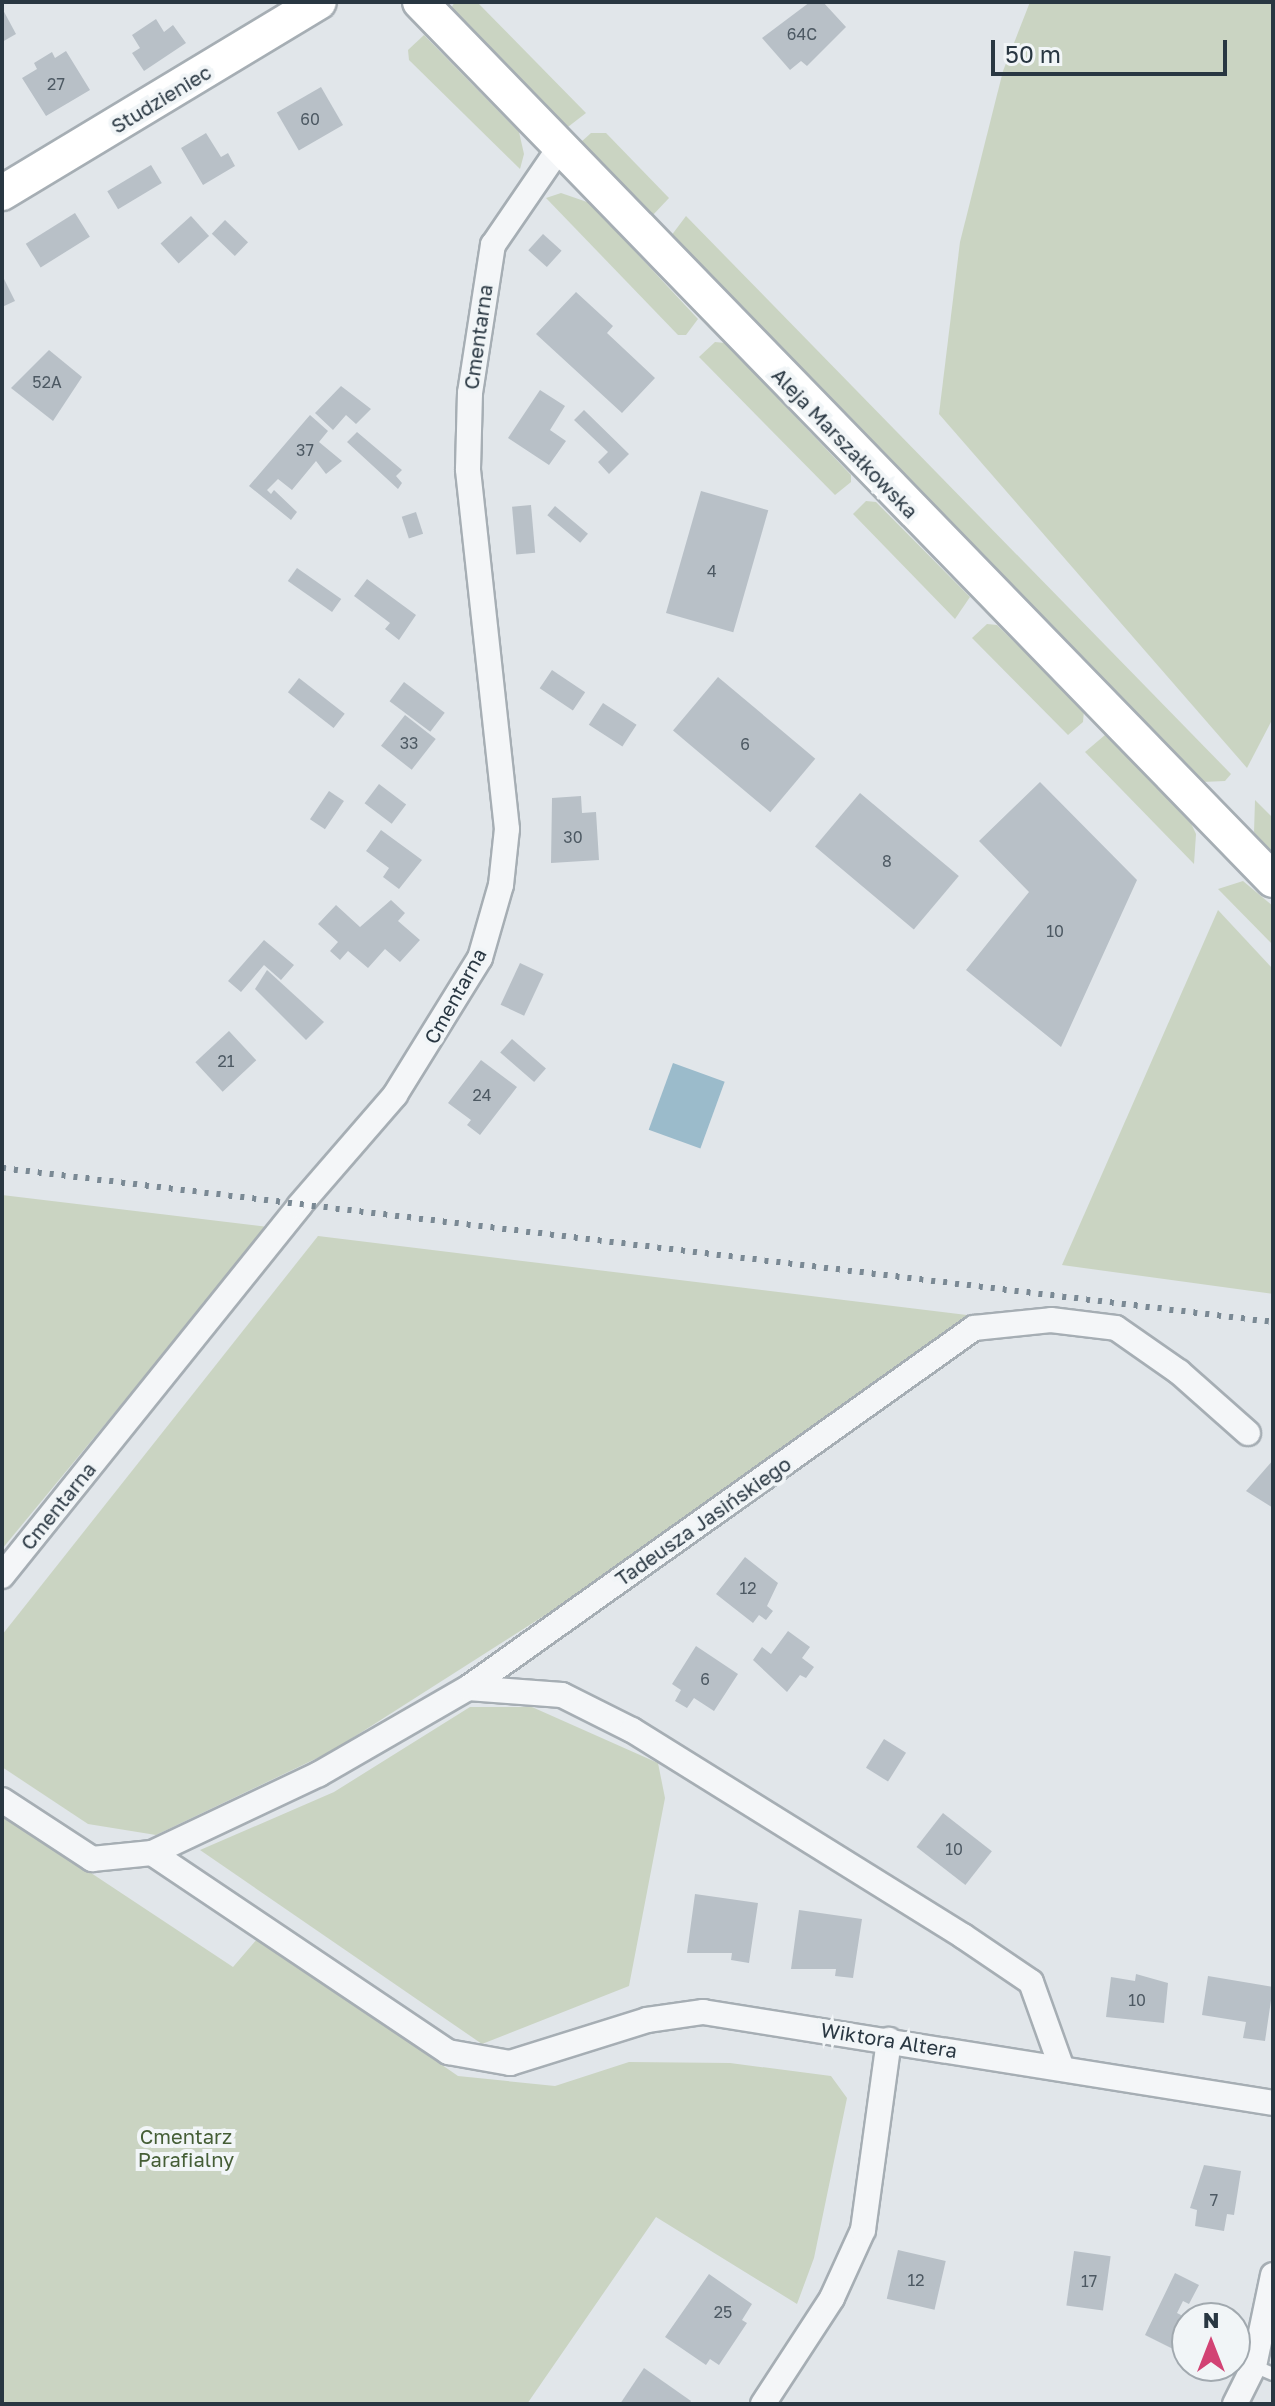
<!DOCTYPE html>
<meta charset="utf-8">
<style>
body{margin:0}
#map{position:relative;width:1275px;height:2406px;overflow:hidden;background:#e1e6ea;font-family:"Golos Text",sans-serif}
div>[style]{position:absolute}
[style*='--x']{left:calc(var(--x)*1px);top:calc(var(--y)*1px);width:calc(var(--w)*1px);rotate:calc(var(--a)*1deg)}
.green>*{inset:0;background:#cad4c2}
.water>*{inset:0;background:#9bbbcb;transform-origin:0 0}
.building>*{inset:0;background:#b8c0c7;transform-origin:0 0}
.roads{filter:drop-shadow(2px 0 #a6aeb4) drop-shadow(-2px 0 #a6aeb4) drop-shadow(0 2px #a6aeb4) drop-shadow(0 -2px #a6aeb4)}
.lane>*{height:12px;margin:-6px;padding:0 6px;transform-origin:6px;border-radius:6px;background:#f4f6f8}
.street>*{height:24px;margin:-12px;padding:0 12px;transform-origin:12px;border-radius:12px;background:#f4f6f8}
.secondary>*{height:34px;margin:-17px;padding:0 17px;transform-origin:17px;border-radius:17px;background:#fff}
.rail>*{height:6px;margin-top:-3px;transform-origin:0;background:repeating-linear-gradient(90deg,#7a8994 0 4px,transparent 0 12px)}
span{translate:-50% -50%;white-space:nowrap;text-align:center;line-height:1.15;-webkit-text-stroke:8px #f1f5f7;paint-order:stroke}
.number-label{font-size:16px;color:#4d5963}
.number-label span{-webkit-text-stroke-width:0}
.street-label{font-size:20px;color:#293742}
.park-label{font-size:20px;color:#455e36}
.frame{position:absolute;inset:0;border:4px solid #293742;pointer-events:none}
.north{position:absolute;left:1171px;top:2302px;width:80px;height:80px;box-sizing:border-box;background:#f1f5f7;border:2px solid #a1a9af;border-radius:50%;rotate:0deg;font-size:22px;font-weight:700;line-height:32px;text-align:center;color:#293742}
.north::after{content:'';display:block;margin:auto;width:28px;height:36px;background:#d24374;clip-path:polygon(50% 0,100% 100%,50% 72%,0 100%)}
.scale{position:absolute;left:991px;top:40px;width:236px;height:36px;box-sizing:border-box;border:4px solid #293742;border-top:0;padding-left:10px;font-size:24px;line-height:28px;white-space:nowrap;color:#293742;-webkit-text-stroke:6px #f1f5f7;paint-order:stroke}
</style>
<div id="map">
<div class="green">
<div style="clip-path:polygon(455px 2px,477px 2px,586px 113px,564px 130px,449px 11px)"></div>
<div style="clip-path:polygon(1030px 2px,1273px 2px,1273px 718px,1247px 768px,939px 414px,960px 242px,1003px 71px)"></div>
<div style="clip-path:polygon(424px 35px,519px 132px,524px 154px,520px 169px,409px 60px,408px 50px)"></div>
<div style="clip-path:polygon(591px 133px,606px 133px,669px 198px,652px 216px,580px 143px)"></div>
<div style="clip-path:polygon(561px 193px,590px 203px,698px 319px,686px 335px,678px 335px,546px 198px)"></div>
<div style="clip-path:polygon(686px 216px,1231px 774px,1225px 781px,1202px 782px,1193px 774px,671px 236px)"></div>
<div style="clip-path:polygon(715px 342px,725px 343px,851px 475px,851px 482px,835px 495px,699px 357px)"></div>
<div style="clip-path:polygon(866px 501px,876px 502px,970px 597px,955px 619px,853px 514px)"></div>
<div style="clip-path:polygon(987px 624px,997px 625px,1084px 710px,1083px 722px,1068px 735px,972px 638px)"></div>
<div style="clip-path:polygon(1105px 735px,1190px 821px,1196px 834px,1194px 864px,1085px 752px)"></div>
<div style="clip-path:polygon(1255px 800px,1273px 818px,1273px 856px,1254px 832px)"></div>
<div style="clip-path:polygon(1243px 881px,1273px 906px,1273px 945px,1218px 889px)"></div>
<div style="clip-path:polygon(1218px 910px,1273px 969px,1273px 1294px,1062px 1265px)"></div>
<div style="clip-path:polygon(2px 1195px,268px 1227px,2px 1549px)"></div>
<div style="clip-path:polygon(318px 1236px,975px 1316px,550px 1612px,332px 1751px,156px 1835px,88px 1824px,2px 1767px,2px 1635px)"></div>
<div style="clip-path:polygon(470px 1707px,532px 1707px,658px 1763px,665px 1798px,629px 1986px,482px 2044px,200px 1850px,334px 1792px)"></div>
<div style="clip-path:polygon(2px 1814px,233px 1967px,258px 1938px,458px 2076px,555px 2086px,629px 2062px,730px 2063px,831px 2076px,847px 2098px,814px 2258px,797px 2304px,656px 2217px,527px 2404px,2px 2404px)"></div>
</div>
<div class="water">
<div style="left:673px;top:1063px;width:55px;height:71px;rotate:20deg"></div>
</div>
<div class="building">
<div style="clip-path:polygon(810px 2px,823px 2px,846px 27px,807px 66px,801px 61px,790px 70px,762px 38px)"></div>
<div style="clip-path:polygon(2px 8px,16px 34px,2px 42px)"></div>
<div style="clip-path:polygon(156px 19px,164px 32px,173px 25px,186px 43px,144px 71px,132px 53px,140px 48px,132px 35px)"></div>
<div style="clip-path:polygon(66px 51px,90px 90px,46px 116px,22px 78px,37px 69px,34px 63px,52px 52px,55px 58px)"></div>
<div style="left:321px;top:87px;width:44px;height:51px;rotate:60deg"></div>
<div style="clip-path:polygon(206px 133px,221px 157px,228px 153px,235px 166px,203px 185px,181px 148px)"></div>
<div style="left:151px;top:165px;width:21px;height:51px;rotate:59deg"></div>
<div style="left:75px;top:213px;width:28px;height:58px;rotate:58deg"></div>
<div style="left:191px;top:216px;width:27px;height:41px;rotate:48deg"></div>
<div style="left:225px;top:220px;width:32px;height:19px;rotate:44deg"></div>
<div style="left:543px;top:234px;width:25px;height:22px;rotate:42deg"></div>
<div style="clip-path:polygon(2px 275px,15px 301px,2px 307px)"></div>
<div style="clip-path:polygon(576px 292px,613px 326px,607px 333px,655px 378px,622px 413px,536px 334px)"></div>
<div style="clip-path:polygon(49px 350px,82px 377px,53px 421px,11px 388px)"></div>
<div style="clip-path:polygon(341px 386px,371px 409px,356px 424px,346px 415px,333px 430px,315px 413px)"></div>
<div style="clip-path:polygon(540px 390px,565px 406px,550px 430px,566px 441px,549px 465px,508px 438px)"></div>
<div style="clip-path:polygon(584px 410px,629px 454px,609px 474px,598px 462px,608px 452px,574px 420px)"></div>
<div style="clip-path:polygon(310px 415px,328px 431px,319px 442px,342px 461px,326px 474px,316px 461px,292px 490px,278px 479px,267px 490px,271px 494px,274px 490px,297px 512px,291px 520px,249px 486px)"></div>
<div style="clip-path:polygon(357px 432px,402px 470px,396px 476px,402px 483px,398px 489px,347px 442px)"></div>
<div style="left:701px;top:491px;width:70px;height:127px;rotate:16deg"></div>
<div style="left:531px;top:505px;width:48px;height:19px;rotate:85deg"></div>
<div style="left:555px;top:506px;width:43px;height:12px;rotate:40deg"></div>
<div style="left:416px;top:512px;width:23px;height:15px;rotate:72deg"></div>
<div style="left:297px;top:568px;width:54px;height:16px;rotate:35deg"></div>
<div style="clip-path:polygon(367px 579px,416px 615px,399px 640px,385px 629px,390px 623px,354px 596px)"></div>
<div style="left:552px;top:670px;width:40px;height:22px;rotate:34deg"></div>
<div style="left:718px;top:677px;width:127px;height:70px;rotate:40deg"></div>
<div style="left:299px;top:678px;width:58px;height:18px;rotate:38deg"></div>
<div style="left:404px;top:682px;width:51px;height:24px;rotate:37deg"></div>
<div style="left:603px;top:703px;width:40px;height:26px;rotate:33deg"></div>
<div style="left:405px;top:715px;width:39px;height:39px;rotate:38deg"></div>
<div style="clip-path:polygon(1040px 782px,1137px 880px,1061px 1047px,966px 970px,1029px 892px,979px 841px)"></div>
<div style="left:379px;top:784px;width:34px;height:24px;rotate:37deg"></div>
<div style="left:329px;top:791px;width:18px;height:34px;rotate:34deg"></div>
<div style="left:860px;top:793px;width:129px;height:70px;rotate:40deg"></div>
<div style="clip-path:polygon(581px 796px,582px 813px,596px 812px,599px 860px,551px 863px,552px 798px)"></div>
<div style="clip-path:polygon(381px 830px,422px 860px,399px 889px,383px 877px,389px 868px,366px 851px)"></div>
<div style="clip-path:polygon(391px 900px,405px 913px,398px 921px,420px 940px,400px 962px,385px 949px,368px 968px,348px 951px,340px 960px,330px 951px,338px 942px,318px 924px,336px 905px,360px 927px)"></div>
<div style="clip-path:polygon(264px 940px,294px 965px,281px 980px,264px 965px,241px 992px,228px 981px)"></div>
<div style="left:520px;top:963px;width:26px;height:46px;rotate:25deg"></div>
<div style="clip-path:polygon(267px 970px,324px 1022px,306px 1040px,255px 989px)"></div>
<div style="left:229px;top:1031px;width:40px;height:46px;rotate:47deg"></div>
<div style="left:512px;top:1039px;width:45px;height:18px;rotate:41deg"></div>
<div style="clip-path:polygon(481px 1060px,517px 1087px,480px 1135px,467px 1125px,471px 1120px,448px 1103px)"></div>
<div style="clip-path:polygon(1273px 1460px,1273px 1508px,1246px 1491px)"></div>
<div style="clip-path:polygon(745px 1557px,778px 1583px,767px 1606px,773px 1611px,766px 1620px,759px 1615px,753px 1623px,716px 1594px)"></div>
<div style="clip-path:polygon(788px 1631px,810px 1647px,802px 1658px,814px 1667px,806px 1678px,800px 1675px,787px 1692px,753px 1660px,762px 1647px,771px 1654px)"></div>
<div style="clip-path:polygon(696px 1646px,738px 1674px,714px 1711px,694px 1698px,687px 1708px,675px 1701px,681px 1690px,672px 1684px)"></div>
<div style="left:884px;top:1739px;width:26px;height:34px;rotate:32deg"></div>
<div style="left:943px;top:1813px;width:62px;height:43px;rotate:38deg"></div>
<div style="clip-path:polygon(695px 1894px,758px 1903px,749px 1963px,731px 1960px,732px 1953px,687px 1953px)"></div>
<div style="clip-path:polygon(799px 1910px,862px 1919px,853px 1978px,835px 1976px,836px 1969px,791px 1969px)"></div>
<div style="clip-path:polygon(1136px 1974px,1168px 1983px,1164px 2023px,1106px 2017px,1111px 1977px,1135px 1981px)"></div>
<div style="clip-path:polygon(1208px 1976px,1273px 1987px,1265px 2041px,1243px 2038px,1246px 2022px,1202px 2015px)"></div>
<div style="clip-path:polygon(1204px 2165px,1241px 2171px,1234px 2215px,1227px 2214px,1224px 2231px,1195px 2226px,1197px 2210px,1190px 2208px)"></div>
<div style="left:898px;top:2250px;width:49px;height:50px;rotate:13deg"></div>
<div style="left:1074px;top:2251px;width:37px;height:55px;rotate:8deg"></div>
<div style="clip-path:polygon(1175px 2273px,1199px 2285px,1189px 2304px,1183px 2301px,1177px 2313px,1187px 2318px,1183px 2354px,1145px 2335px)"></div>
<div style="clip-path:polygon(709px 2274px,752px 2304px,742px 2320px,747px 2323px,719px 2365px,710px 2359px,706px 2365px,665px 2337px)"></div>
<div style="clip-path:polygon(644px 2368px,691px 2401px,689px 2404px,620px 2404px)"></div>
</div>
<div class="roads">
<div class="lane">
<div style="--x:1254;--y:2366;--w:21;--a:23"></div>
</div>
<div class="street">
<div style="--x:2;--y:1576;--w:474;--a:-51.2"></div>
<div style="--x:299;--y:1206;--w:147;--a:-49.1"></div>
<div style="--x:395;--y:1095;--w:161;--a:-58.2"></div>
<div style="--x:480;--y:958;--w:76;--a:-74"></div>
<div style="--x:501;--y:885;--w:56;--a:-83.9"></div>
<div style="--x:507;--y:829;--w:362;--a:-96.2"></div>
<div style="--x:468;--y:469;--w:76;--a:-88.5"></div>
<div style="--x:470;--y:393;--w:150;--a:-81.2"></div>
<div style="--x:493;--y:245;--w:115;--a:-55.6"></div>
<div style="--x:468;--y:1688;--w:94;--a:4.3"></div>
<div style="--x:562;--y:1695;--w:78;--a:26.6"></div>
<div style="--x:632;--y:1730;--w:390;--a:31.9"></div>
<div style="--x:963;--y:1936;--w:82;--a:34.1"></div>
<div style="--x:1031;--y:1982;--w:89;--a:70.3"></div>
<div style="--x:2;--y:1800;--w:108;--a:33.2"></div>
<div style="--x:92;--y:1859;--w:60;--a:-5.7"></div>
<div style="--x:152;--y:1853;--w:357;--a:33.9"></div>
<div style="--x:448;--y:2052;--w:63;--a:10.1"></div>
<div style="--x:510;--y:2063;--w:144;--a:-17.4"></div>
<div style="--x:647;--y:2020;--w:57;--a:-8.1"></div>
<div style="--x:703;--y:2012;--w:577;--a:9.07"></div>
<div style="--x:152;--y:1853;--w:185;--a:-25.3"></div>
<div style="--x:319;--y:1774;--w:172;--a:-30"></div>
<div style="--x:468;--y:1688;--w:621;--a:-35.43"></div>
<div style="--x:974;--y:1328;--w:77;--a:-5.9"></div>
<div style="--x:1051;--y:1320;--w:65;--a:7"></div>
<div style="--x:1116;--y:1328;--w:77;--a:34.9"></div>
<div style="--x:1179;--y:1372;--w:92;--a:41.5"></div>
<div style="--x:763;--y:2404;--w:126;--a:-56.9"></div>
<div style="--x:832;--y:2298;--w:75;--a:-65.5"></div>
<div style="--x:863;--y:2230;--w:192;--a:-82.2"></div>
<div style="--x:1235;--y:2404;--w:42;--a:-63.4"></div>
<div style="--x:1254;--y:2366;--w:93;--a:-78.2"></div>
</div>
<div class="secondary">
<div style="--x:420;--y:2;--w:1224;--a:45.83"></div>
<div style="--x:2;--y:193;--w:370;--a:-31.1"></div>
</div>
</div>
<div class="rail">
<div style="--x:2;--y:1168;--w:1280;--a:6.91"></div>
</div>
<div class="number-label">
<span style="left:802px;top:34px">64C</span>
<span style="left:56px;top:84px">27</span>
<span style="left:310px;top:119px">60</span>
<span style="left:47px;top:382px">52A</span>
<span style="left:305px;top:450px">37</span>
<span style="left:712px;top:571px">4</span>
<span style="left:409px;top:743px">33</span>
<span style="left:745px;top:744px">6</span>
<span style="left:573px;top:837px">30</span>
<span style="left:887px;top:861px">8</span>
<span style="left:1055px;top:931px">10</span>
<span style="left:226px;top:1061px">21</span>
<span style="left:482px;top:1095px">24</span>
<span style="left:748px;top:1588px">12</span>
<span style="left:705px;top:1679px">6</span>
<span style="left:954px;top:1849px">10</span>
<span style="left:1137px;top:2000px">10</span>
<span style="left:1214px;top:2200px">7</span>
<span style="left:916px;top:2280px">12</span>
<span style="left:1089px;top:2281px">17</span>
<span style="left:723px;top:2312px">25</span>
</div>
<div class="street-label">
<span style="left:161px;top:99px;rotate:-31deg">Studzieniec</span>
<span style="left:478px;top:337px;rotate:-82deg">Cmentarna</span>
<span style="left:845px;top:443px;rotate:46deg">Aleja Marszałkowska</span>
<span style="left:455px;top:996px;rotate:-61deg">Cmentarna</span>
<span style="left:58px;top:1506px;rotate:-51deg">Cmentarna</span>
<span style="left:703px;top:1521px;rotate:-35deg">Tadeusza Jasińskiego</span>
<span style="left:889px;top:2040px;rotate:9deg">Wiktora Altera</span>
</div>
<div class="park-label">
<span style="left:186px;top:2148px">Cmentarz<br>Parafialny</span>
</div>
<div class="frame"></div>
<div class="north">N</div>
<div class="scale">50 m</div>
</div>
